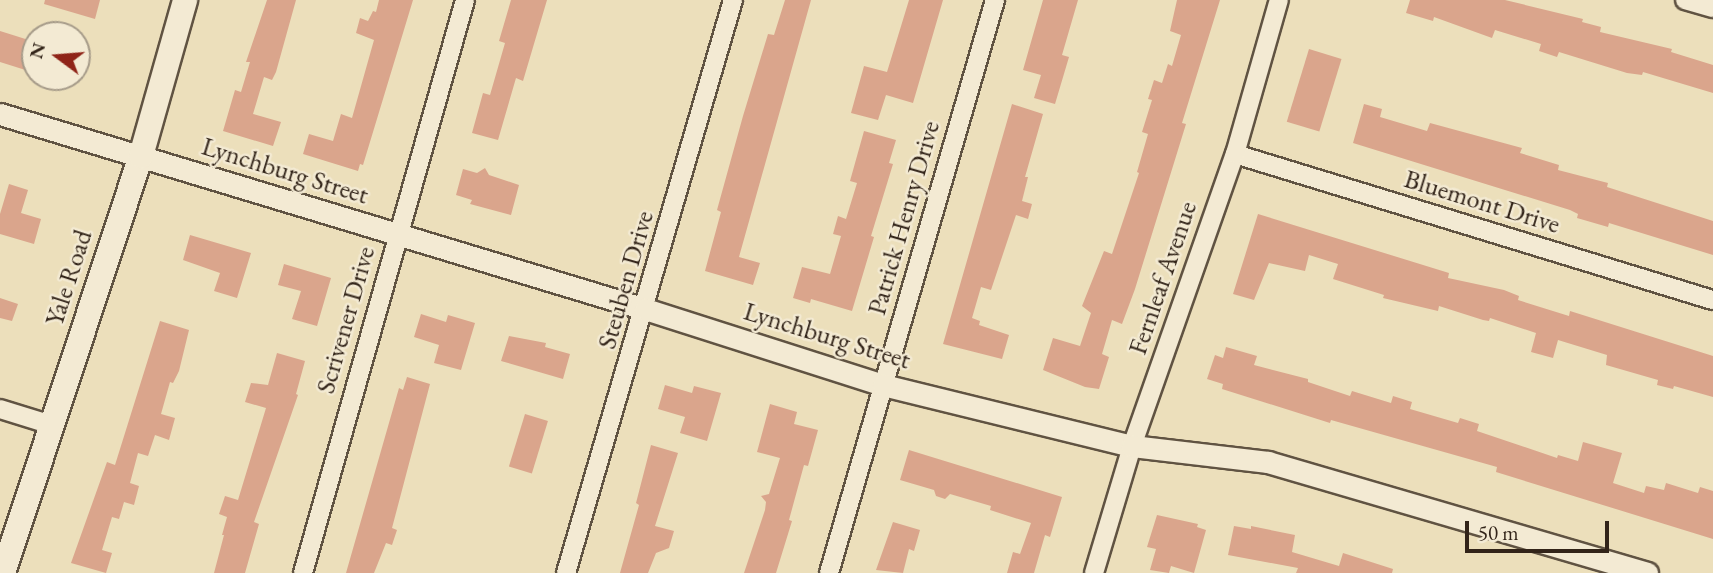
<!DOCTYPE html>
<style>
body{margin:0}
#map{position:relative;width:1713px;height:573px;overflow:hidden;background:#ecdfbb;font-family:"EB Garamond",serif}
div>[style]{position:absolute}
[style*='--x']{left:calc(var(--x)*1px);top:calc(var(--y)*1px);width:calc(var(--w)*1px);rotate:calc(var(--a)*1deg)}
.building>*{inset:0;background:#daa58c;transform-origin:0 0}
.roads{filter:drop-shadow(2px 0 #605342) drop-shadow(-2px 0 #605342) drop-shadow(0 2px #605342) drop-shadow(0 -2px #605342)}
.minor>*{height:18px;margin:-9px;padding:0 9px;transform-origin:9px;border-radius:9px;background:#f3ead3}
.tertiary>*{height:21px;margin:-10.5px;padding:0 10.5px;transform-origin:10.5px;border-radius:10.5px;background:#f3ead3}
.secondary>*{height:24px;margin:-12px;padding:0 12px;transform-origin:12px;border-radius:12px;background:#f3ead3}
span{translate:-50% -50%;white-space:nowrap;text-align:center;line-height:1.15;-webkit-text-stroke:5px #f3ead3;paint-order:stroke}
.street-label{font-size:26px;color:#322419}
.north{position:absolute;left:21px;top:21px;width:70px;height:70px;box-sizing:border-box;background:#f3ead3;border:2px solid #a69b89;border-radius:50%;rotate:286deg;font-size:19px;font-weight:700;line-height:28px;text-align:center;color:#322419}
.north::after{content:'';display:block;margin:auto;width:24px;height:32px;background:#8f2418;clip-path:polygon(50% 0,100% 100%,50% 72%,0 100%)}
.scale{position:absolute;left:1465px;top:521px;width:144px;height:32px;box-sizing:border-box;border:4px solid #322419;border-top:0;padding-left:9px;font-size:21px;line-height:24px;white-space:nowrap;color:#322419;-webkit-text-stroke:5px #f3ead3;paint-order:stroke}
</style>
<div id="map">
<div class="building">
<div style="clip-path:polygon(45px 0,100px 0,95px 19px,44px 4px)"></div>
<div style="clip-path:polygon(267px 0,296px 0,276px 72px,272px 80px,264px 77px,253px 114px,281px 122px,273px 146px,223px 131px,235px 90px,241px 92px,250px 62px,246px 62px)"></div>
<div style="clip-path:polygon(379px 0,413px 0,363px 165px,360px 164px,358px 171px,303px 154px,309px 134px,333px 141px,341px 114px,352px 118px,374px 40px,356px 33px,360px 18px,368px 21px,373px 11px,376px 12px)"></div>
<div style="clip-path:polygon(511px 0,547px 0,523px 81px,516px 78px,498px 140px,472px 133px,483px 93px,490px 95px,505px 43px,499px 41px)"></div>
<div style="clip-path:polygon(785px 0,811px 0,739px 257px,760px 263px,753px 285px,705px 271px,721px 212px,717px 210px,743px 116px,768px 34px,774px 35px)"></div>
<div style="clip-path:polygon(909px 0,943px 0,913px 103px,886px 95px,878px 120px,851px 113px,864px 66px,887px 72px)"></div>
<div style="clip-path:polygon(1043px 0,1078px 0,1062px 55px,1069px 57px,1055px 104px,1034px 98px,1041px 75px,1023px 70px)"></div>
<div style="clip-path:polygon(1177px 0,1220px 0,1182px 123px,1186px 124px,1135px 289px,1122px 324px,1112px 320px,1102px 354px,1109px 357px,1099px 389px,1085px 387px,1043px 370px,1053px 338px,1080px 346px,1091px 313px,1082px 306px,1104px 251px,1112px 254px,1139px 173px,1137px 172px,1148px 134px,1142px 132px,1152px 100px,1148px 99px,1154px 80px,1162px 83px,1168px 64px,1172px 66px,1181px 35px,1170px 31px)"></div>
<div style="clip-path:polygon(1410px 0,1505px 0,1583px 19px,1582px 22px,1601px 27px,1600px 32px,1672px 49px,1671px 52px,1713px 65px,1713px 93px,1643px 72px,1642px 75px,1627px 73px,1559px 52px,1557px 57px,1539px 51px,1541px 44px,1495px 30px,1492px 38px,1434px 17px,1433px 21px,1406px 13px)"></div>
<div style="clip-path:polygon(0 31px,35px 42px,35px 73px,0 62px)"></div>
<div style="left:1309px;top:49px;width:34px;height:76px;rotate:17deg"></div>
<div style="clip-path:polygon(1012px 104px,1043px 114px,1025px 177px,1028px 177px,1022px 201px,1032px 204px,1028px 219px,1016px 215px,991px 290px,981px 287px,972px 318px,980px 321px,979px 325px,1009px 335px,1002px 359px,943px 344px)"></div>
<div style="clip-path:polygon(1364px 104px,1382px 109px,1380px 117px,1427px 131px,1430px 123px,1522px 148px,1520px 153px,1559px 165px,1558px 170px,1608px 183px,1607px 187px,1713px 221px,1713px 255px,1609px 223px,1608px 227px,1577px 218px,1578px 214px,1570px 210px,1353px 143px)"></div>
<div style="clip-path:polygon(864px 131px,896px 140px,889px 163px,893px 164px,871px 236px,874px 237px,852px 311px,811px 299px,810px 303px,793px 298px,802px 267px,830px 274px,841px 236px,833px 234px,838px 216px,846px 219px,857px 183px,850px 181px)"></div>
<div style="clip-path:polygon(485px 168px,489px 175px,519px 185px,511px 215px,470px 204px,472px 200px,456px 195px,463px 169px,477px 173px)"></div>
<div style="clip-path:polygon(9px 184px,28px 190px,21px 213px,41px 219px,34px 244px,0 234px,0 214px)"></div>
<div style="clip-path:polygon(1258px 214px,1449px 273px,1448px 278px,1504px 290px,1519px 296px,1518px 300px,1569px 316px,1570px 311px,1713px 356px,1713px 397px,1674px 386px,1673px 389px,1657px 385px,1658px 380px,1606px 365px,1607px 355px,1558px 340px,1553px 358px,1531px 352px,1536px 333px,1490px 318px,1489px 321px,1483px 320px,1439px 306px,1438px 311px,1383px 298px,1384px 295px,1333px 279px,1338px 264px,1309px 255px,1305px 271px,1269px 263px,1254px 300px,1233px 294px)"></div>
<div style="clip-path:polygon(190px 235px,251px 253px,237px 298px,214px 291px,220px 273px,183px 260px)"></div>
<div style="clip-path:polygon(284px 264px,331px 278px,317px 326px,292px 319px,301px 291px,278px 285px)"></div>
<div style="clip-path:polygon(0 298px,18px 304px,12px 321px,0 318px)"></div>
<div style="clip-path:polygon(421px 314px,446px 322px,448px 315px,475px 323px,461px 370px,434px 363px,439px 345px,414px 337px)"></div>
<div style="clip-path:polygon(160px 321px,189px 330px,179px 371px,173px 383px,170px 382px,161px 414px,175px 418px,169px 440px,155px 435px,148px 456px,138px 453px,130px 483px,139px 486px,134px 505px,124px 502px,119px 519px,112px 517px,102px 550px,112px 553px,106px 573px,71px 563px,107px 462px,115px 465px)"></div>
<div style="clip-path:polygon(509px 336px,546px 343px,545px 347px,570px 354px,563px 379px,501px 361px)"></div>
<div style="clip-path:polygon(1226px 347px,1257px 356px,1254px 365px,1308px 379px,1308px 382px,1350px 396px,1352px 391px,1391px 403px,1393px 396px,1412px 402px,1410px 409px,1458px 423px,1460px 418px,1479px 424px,1477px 431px,1557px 458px,1558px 455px,1578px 461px,1583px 442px,1622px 453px,1613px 483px,1644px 493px,1646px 486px,1664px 490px,1666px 483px,1698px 493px,1700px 487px,1713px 491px,1713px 539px,1496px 472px,1497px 467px,1331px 420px,1330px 423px,1222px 389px,1223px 384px,1207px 379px,1215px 355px,1223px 358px)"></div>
<div style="clip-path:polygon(277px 353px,305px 361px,296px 394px,298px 395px,254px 522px,259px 524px,245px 573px,214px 573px,224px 535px,222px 535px,227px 517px,219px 514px,225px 496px,238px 500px,266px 408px,245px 402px,251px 383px,268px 385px)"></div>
<div style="clip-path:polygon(407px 377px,430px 384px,392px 528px,397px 530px,392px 545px,386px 543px,374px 573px,346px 573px,399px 388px,403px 390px)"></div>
<div style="clip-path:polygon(665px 385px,692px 393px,694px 386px,721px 393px,707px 441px,680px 433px,685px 417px,658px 409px)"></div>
<div style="clip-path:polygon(770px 404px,797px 412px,794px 424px,818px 430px,808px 466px,804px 465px,789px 520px,792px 521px,776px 573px,744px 573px,765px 510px,766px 502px,761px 496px,769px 494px,780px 458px,757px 452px)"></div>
<div style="left:525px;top:414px;width:24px;height:55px;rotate:17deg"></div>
<div style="clip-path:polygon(651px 445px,678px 453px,655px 526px,674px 531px,669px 548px,656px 553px,648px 573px,620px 573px,639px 505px,636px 503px)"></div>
<div style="clip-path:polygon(909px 450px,1062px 497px,1050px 537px,1045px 535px,1034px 573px,1007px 573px,1013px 552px,1020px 554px,1031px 523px,990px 510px,991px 506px,950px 494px,945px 499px,936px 496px,934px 490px,900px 480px)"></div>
<div style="clip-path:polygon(1157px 515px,1198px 524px,1197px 527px,1206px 530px,1194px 573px,1171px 566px,1169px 573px,1150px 570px,1156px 549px,1147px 547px)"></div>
<div style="clip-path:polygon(893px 522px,920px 530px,914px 551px,909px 549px,903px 573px,876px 570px)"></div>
<div style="clip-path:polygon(1234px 526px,1251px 529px,1251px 526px,1295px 535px,1292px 552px,1339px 566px,1343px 553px,1393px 569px,1392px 573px,1296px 573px,1298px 568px,1228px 555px)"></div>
</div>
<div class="roads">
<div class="minor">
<div style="--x:1685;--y:0;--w:29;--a:16"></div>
<div style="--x:1235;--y:154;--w:500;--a:17"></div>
<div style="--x:0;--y:409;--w:54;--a:17.1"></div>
<div style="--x:303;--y:573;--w:595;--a:-74.21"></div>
<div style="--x:566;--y:573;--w:597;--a:-73.75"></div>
<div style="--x:829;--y:573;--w:597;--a:-73.84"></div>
<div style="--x:1094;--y:573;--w:133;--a:-73.3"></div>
<div style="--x:1132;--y:446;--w:310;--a:-70.6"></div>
<div style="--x:1235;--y:154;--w:160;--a:-74.1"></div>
</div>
<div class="tertiary">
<div style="--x:0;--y:114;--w:674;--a:16.82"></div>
<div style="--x:645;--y:309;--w:250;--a:17.7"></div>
<div style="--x:883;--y:385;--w:256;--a:13.8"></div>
<div style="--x:1132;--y:446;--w:137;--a:6.7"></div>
<div style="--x:1268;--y:462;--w:395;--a:16.3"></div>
</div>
<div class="secondary">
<div style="--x:3;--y:573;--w:439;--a:-71.7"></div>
<div style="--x:141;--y:156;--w:162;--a:-74.2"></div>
</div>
</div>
<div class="street-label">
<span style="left:285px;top:171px;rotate:17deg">Lynchburg Street</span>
<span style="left:1482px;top:202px;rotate:17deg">Bluemont Drive</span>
<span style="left:904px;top:218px;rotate:-74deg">Patrick Henry Drive</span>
<span style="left:69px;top:278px;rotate:-72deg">Yale Road</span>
<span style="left:1163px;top:278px;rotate:-71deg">Fernleaf Avenue</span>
<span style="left:626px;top:280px;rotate:-74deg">Steuben Drive</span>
<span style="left:346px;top:320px;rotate:-74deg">Scrivener Drive</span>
<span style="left:827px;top:336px;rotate:17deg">Lynchburg Street</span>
</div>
<div class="north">N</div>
<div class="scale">50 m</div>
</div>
